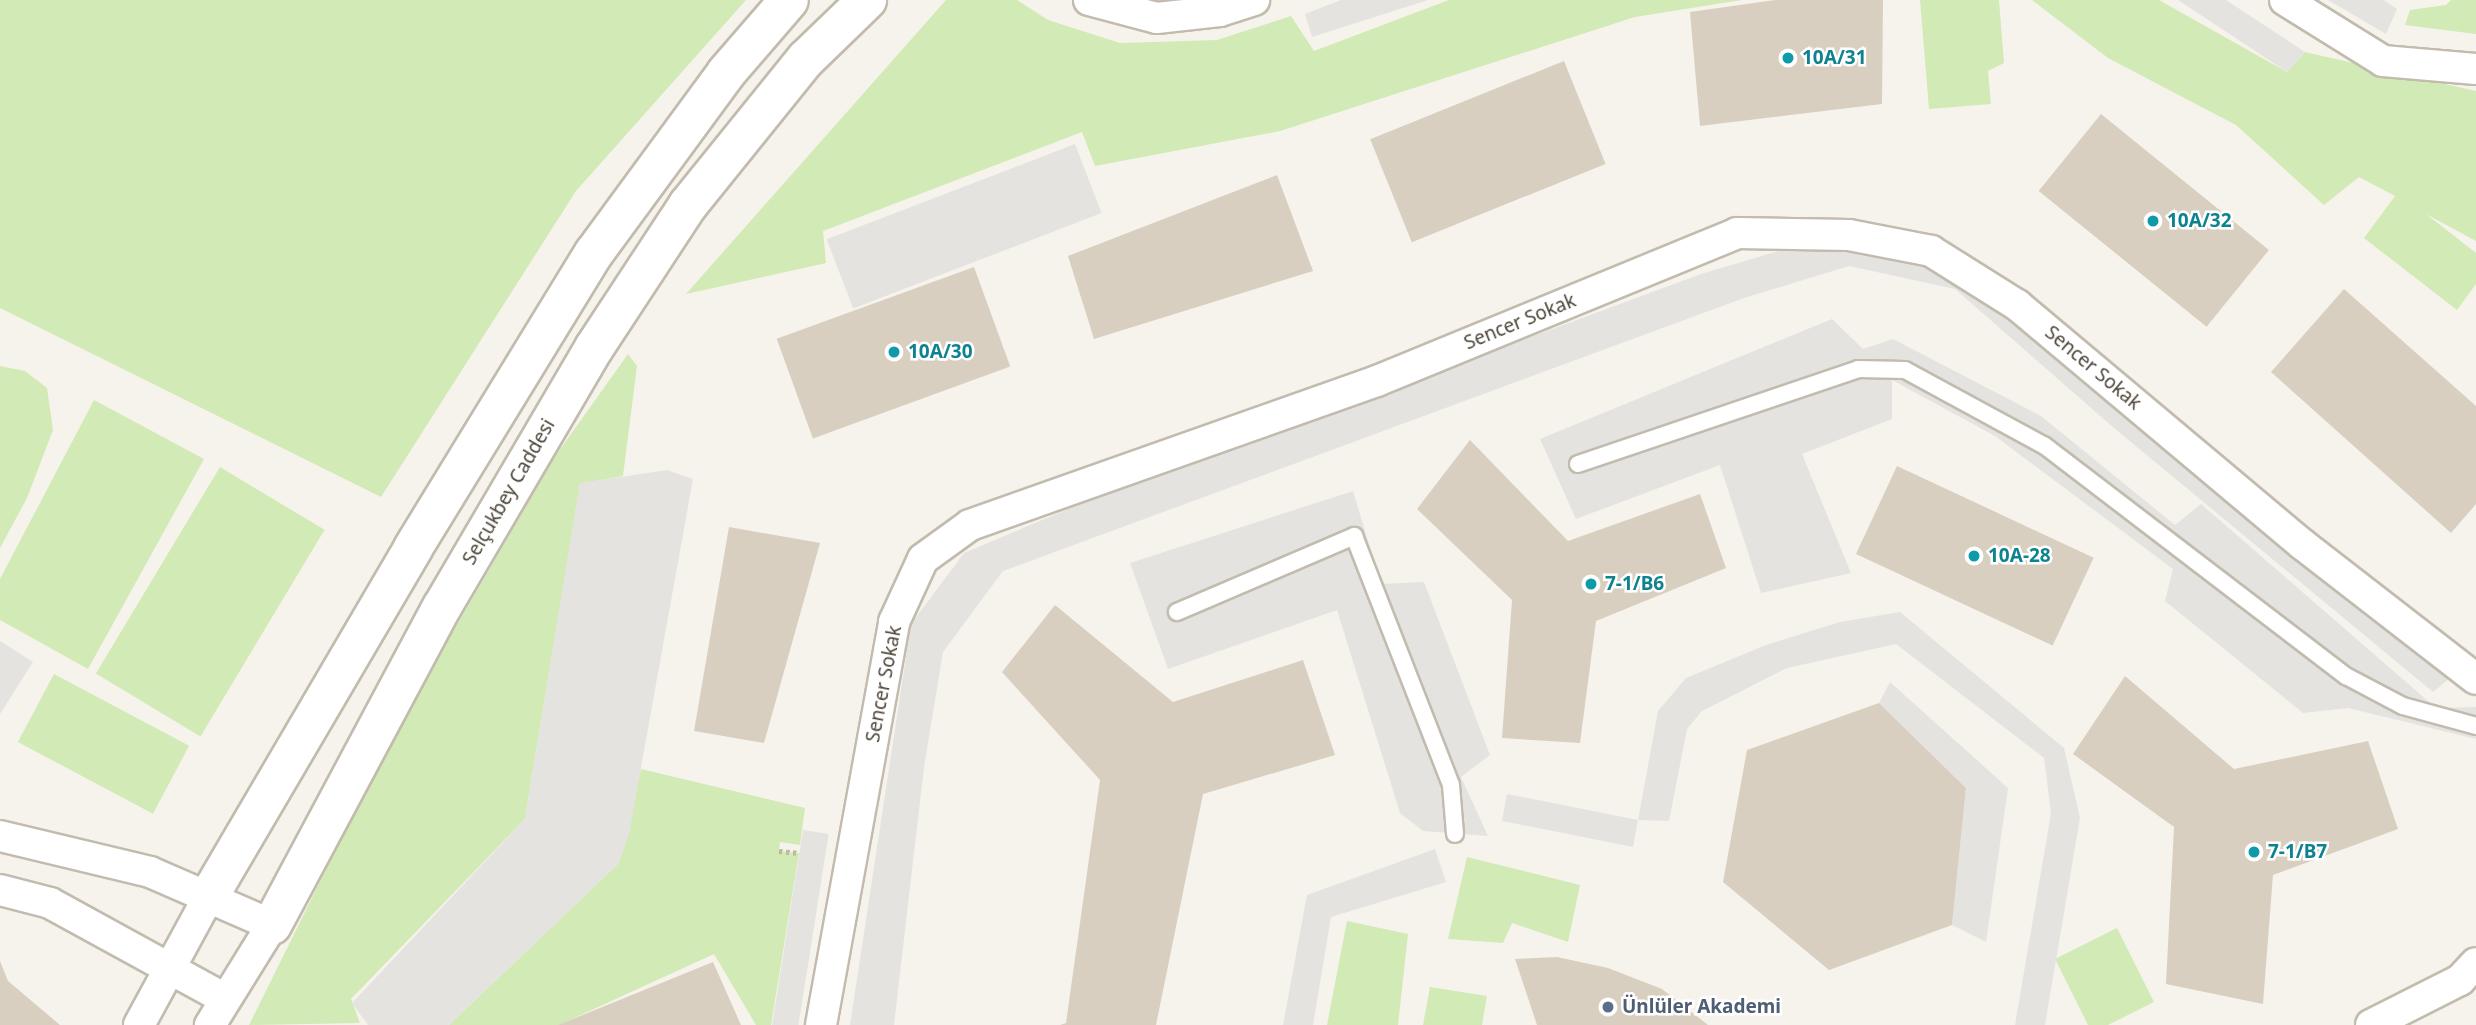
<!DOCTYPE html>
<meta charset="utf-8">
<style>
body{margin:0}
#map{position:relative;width:2476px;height:1025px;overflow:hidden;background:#f6f3ec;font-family:"Noto Sans",sans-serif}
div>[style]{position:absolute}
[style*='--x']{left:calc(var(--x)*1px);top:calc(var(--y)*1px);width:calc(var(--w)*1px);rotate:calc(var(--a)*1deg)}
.green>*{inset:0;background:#d2eab5;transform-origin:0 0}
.parking>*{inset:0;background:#e5e3e0;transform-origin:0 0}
.building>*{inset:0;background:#d8cfc1;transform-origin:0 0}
.path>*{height:4.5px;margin-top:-2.25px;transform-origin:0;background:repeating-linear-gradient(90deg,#c4b79f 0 3.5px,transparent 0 7px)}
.roads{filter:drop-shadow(2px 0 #c2bbae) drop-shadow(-2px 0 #c2bbae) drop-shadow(0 2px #c2bbae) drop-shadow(0 -2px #c2bbae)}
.service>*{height:16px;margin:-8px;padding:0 8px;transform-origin:8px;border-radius:8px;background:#fff}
.minor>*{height:30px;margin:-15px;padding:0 15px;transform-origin:15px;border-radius:15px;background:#fff}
.tertiary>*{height:38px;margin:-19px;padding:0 19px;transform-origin:19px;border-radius:19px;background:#fff}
.dots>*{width:19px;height:19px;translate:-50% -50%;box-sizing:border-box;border:4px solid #fff;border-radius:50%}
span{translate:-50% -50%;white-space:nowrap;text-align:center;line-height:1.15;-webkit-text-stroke:5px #fff;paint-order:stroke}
.culture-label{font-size:19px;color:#0d838f;font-weight:700}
.left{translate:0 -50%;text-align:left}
.street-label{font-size:19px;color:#4b4439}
.service-label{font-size:19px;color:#4e5e75;font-weight:700}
</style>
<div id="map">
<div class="green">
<div style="clip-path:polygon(0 0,746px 0,576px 191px,381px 497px,0 308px)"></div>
<div style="clip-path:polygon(946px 0,1017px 0,1048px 20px,1120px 43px,1217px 40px,1291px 16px,1314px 51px,1449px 0,1742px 0,1635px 17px,1280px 131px,1095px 166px,1082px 132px,823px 231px,826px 263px,686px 294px)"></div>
<div style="clip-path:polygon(1920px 0,1999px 0,2004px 63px,1988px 71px,1991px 104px,1929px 109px)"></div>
<div style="clip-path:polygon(2032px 0,2159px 0,2287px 72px,2305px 52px,2476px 91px,2476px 241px,2426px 214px,2476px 253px,2476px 284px,2457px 310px,2364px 238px,2395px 196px,2359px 177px,2324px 205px,2236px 125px,2108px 58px)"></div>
<div style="clip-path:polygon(2451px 0,2476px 0,2476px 34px,2405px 25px,2410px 10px,2446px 5px)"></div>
<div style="clip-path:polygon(628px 354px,637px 366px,623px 476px,580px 484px,525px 819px,351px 999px,360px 1023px,249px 1025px,391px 738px,556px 455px)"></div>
<div style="clip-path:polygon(0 366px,25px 371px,47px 388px,53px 430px,27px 498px,0 548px)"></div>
<div style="clip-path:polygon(94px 400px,204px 459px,88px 669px,0 620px,0 579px)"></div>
<div style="left:220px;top:467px;width:122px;height:241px;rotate:31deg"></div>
<div style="left:54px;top:674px;width:153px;height:77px;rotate:28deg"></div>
<div style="clip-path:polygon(641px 769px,805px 808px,800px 845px,780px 842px,779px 851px,799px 853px,771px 1025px,756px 1025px,714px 954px,559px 1025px,449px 1025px,619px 863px)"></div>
<div style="clip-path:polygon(1467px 857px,1580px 885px,1568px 942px,1512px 923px,1503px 943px,1448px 939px)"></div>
<div style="clip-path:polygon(1347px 921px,1408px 934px,1398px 1025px,1327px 1025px)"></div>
<div style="clip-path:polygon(2117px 928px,2154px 1002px,2108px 1025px,2088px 1025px,2055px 959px)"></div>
<div style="clip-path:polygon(1430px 987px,1487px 996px,1482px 1025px,1423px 1025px)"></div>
</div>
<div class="parking">
<div style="clip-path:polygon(1341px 0,1428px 0,1312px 37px,1305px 14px)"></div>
<div style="clip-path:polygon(2178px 0,2226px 0,2305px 52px,2287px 72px)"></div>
<div style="clip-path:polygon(2328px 0,2384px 0,2397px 9px,2386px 34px)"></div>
<div style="left:1075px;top:144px;width:74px;height:266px;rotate:69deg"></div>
<div style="clip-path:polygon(1792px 247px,1931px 251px,2462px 668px,2433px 692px,2114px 428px,1955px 289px,1849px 266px,1744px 298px,1003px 571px,943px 652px,924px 767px,894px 1025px,850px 1025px,911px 624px,964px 553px,1080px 504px,1701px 274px)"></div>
<div style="clip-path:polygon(1832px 319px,1863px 349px,1893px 339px,2041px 416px,2175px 525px,2201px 504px,2436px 708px,2476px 707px,2476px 739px,2348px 708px,2303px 713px,2165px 601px,2173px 569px,1995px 436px,1892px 380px,1892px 419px,1802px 454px,1851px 573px,1761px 593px,1720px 465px,1576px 519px,1540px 439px)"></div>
<div style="clip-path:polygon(667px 470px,693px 479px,629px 834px,619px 863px,449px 1025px,368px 1025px,352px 1003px,525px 819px,580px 483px)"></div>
<div style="clip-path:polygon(1353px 491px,1381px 584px,1424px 582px,1490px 755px,1461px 777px,1488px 836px,1423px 831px,1400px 813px,1337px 610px,1168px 669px,1130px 563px)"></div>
<div style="clip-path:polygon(1900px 612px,2064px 748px,2080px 818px,2045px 1025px,2015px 1025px,2051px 813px,2044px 758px,1896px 644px,1787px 668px,1702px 711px,1687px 729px,1669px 821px,1638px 820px,1633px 847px,1502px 821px,1507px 794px,1638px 820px,1658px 711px,1686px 678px,1766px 645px,1840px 622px)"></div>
<div style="clip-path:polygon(0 641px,33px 662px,0 714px)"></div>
<div style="clip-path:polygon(1890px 682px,2008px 788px,1986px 942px,1952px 925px,1966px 788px,1879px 703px)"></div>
<div style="left:803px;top:830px;width:26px;height:198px;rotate:9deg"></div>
<div style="clip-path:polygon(1435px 849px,1446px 882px,1331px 917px,1313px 1025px,1283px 1025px,1307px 895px)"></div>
</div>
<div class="building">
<div style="clip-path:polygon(1775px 0,1883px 0,1882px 104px,1700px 126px,1690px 12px)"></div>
<div style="left:1564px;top:61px;width:111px;height:209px;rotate:68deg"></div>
<div style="left:2101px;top:114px;width:216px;height:99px;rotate:39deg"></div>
<div style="clip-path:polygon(1277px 175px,1313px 271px,1094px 339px,1068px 256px)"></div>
<div style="left:974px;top:267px;width:106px;height:210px;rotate:70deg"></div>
<div style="clip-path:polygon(2344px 289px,2476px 406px,2476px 504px,2451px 533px,2271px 372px)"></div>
<div style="clip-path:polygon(1470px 440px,1568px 541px,1700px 494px,1726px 568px,1596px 621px,1580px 743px,1502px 738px,1512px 600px,1417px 509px)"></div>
<div style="left:1897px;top:466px;width:217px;height:97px;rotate:25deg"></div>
<div style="clip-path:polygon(729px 527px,820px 543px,764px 743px,694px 731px)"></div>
<div style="clip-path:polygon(1055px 605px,1173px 702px,1303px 660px,1335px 755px,1203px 794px,1156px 1025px,1060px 1025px,1066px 1023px,1100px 780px,1002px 672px)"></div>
<div style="clip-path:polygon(2125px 676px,2234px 769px,2368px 741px,2398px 829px,2273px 875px,2263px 1004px,2166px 984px,2174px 827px,2073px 754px)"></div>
<div style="clip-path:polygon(1879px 703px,1966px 788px,1952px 925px,1829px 970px,1723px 882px,1747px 750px)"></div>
<div style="clip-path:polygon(1557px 957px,1608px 968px,1662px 989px,1708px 1025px,1537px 1025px,1515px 959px)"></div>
<div style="clip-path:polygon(0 961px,8px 981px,60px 1025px,0 1025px)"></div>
<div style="clip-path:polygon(713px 962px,741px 1025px,558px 1025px)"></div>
</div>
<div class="path">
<div style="--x:779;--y:851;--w:20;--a:6"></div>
</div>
<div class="roads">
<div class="service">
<div style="--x:1578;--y:464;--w:296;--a:-18.7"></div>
<div style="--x:1858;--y:369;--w:47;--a:1.2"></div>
<div style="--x:1905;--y:370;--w:159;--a:28.5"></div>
<div style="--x:2045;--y:446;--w:379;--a:37.4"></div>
<div style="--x:2346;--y:676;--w:64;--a:27.8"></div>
<div style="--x:2403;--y:706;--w:76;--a:15.3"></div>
<div style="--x:1177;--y:612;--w:193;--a:-23.2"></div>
<div style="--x:1354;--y:536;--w:267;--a:68.7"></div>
<div style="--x:1451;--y:785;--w:49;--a:85.3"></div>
</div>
<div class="minor">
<div style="--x:1089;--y:0;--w:70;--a:14.8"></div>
<div style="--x:1157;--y:18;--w:63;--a:-6.3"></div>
<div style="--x:1220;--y:11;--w:36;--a:-18"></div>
<div style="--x:2285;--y:0;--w:115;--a:31.9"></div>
<div style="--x:2383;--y:61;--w:93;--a:4.9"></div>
<div style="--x:0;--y:836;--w:154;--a:13.5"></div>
<div style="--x:150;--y:872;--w:133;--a:23.5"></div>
<div style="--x:272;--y:925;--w:118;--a:121.8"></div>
<div style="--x:0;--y:890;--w:52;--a:14.6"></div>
<div style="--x:50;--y:903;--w:200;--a:28.7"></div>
<div style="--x:139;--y:1025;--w:145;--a:-61.5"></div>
<div style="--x:821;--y:1025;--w:410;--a:-79.7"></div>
<div style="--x:894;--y:622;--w:69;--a:-65.3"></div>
<div style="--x:923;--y:559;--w:58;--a:-35.9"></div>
<div style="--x:970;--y:525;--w:432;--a:-19.5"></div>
<div style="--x:1377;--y:381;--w:389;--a:-22.3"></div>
<div style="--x:1737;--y:233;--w:112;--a:1"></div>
<div style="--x:1849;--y:235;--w:84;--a:11"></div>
<div style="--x:1931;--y:251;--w:102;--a:32.1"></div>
<div style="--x:2017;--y:305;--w:372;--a:40"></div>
<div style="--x:2302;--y:544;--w:220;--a:37.8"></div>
<div style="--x:2371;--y:1025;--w:100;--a:-26.8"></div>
<div style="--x:2460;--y:980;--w:23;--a:-47"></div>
</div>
<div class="tertiary">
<div style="--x:208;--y:898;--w:406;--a:-59.6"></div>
<div style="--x:413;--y:548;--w:346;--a:-58.5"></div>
<div style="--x:594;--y:253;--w:223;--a:-53.7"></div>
<div style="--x:726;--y:73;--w:96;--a:-49.2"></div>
<div style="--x:272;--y:925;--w:361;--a:-61.9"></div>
<div style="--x:442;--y:607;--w:300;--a:-59.6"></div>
<div style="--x:594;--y:348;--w:171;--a:-56.7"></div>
<div style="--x:688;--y:205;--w:188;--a:-51.1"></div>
<div style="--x:806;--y:59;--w:85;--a:-44"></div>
</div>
</div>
<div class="dots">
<div style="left:1788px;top:58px;background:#0f9aa8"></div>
<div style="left:2153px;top:221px;background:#0f9aa8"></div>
<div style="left:894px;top:352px;background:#0f9aa8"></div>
<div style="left:1974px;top:556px;background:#0f9aa8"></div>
<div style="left:1591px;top:584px;background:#0f9aa8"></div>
<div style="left:2254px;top:852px;background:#0f9aa8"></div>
<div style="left:1608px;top:1007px;background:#5c6f8a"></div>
</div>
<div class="culture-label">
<span class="left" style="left:1802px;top:58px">10A/31</span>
<span class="left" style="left:2167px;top:221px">10A/32</span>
<span class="left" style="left:908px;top:352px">10A/30</span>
<span class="left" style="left:1988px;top:556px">10A-28</span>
<span class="left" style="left:1605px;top:584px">7-1/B6</span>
<span class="left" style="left:2268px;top:852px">7-1/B7</span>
</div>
<div class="street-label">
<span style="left:1520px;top:322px;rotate:-22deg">Sencer Sokak</span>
<span style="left:2093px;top:368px;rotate:40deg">Sencer Sokak</span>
<span style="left:509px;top:492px;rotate:-60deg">Selçukbey Caddesi</span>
<span style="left:884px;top:684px;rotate:-79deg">Sencer Sokak</span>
</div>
<div class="service-label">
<span class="left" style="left:1622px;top:1007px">Ünlüler Akademi</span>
</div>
</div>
